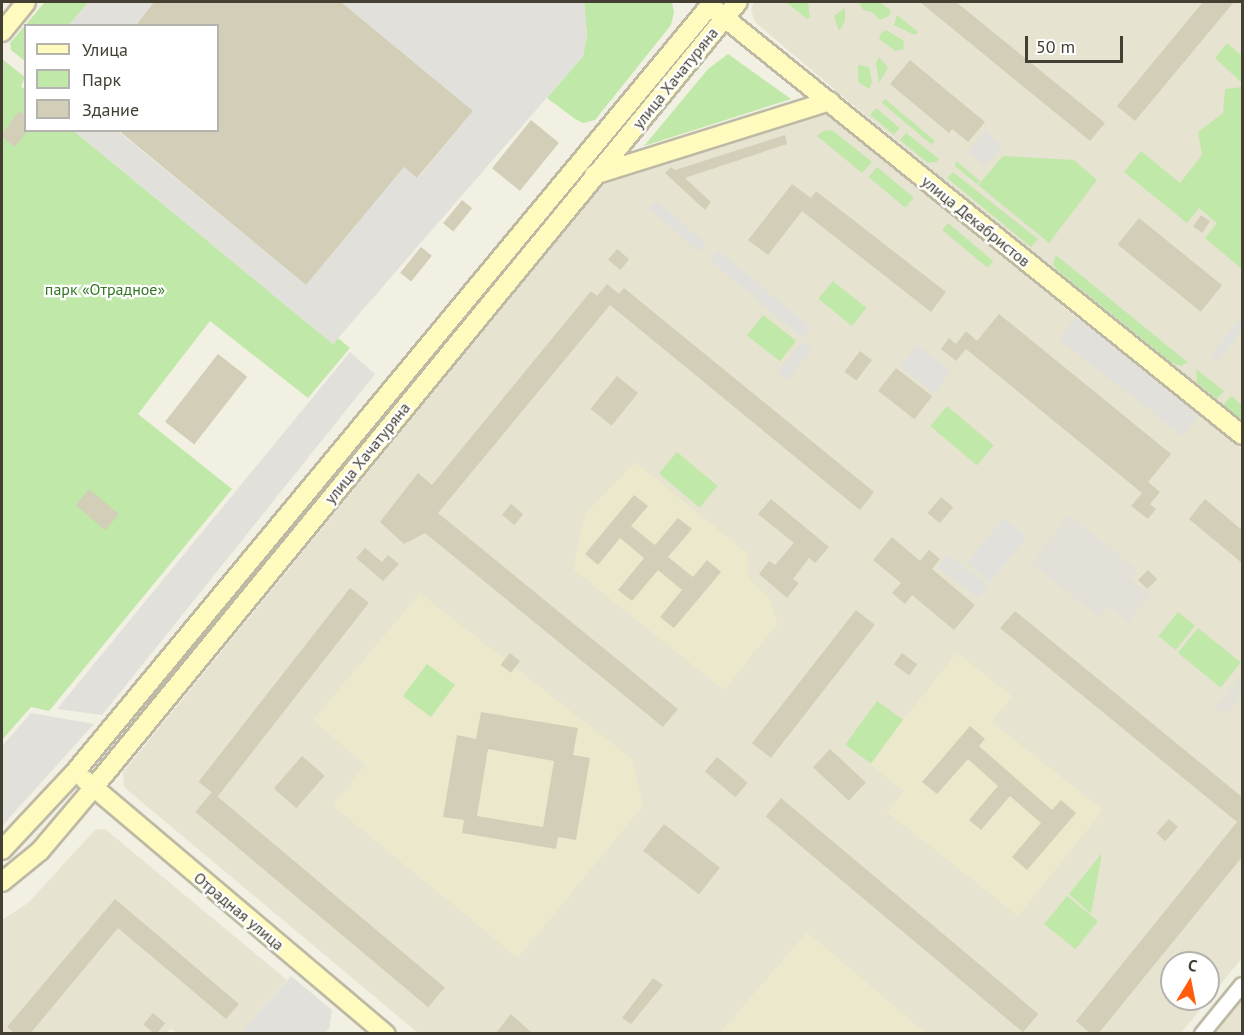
<!DOCTYPE html>
<meta charset="utf-8">
<style>
body{margin:0}
#map{position:relative;width:1244px;height:1035px;overflow:hidden;background:#f2f0e2;font-family:"PT Sans",sans-serif}
div>[style]{position:absolute}
[style*='--x']{left:calc(var(--x)*1px);top:calc(var(--y)*1px);width:calc(var(--w)*1px);rotate:calc(var(--a)*1deg)}
.residential>*{inset:0;background:#e6e3d0}
.industrial>*{inset:0;background:#e3e0d7}
.education>*{inset:0;background:#ece8cb}
.green>*{inset:0;background:#c0e8a9;transform-origin:0 0}
.parking>*{inset:0;background:#e2e0db;transform-origin:0 0}
.building>*{inset:0;background:#d3ceb7;transform-origin:0 0}
.roads{filter:drop-shadow(2px 0 #bdb9a5) drop-shadow(-2px 0 #bdb9a5) drop-shadow(0 2px #bdb9a5) drop-shadow(0 -2px #bdb9a5)}
.street>*{height:14px;margin:-7px;padding:0 7px;transform-origin:7px;border-radius:7px;background:#fff}
.secondary>*{height:18px;margin:-9px;padding:0 9px;transform-origin:9px;border-radius:9px;background:#fffbbf}
span{translate:-50% -50%;white-space:nowrap;text-align:center;line-height:1.15;-webkit-text-stroke:4.5px #fff;paint-order:stroke}
.street-label{font-size:16px;color:#434033}
.park-label{font-size:16px;color:#357625}
.frame{position:absolute;inset:0;border:3px solid #434033;pointer-events:none}
.legend{position:absolute;left:24px;top:24px;width:195px;height:108px;box-sizing:border-box;background:#fff;border:2px solid #b4b3ad;margin:0;padding:8px 10px;list-style:none;font-size:18px;color:#434033}
.legend li{display:flex;align-items:center;gap:12px;height:30px}
.legend b{width:30px;border:2px solid #b4b3ad}
.north{position:absolute;left:1160px;top:951px;width:60px;height:60px;box-sizing:border-box;background:#fff;border:2px solid #b4b3ad;border-radius:50%;rotate:10deg;font-size:16px;font-weight:700;line-height:24px;text-align:center;color:#434033}
.north::after{content:'';display:block;margin:auto;width:21px;height:27px;background:#ff5c0c;clip-path:polygon(50% 0,100% 100%,50% 72%,0 100%)}
.scale{position:absolute;left:1025px;top:36px;width:98px;height:27px;box-sizing:border-box;border:3px solid #434033;border-top:0;padding-left:8px;font-size:18px;line-height:21px;white-space:nowrap;color:#434033;-webkit-text-stroke:4px #fff;paint-order:stroke}
</style>
<div id="map">
<div class="residential">
<div style="clip-path:polygon(754px 2px,1242px 2px,1242px 422px,842px 96px,755px 22px,751px 10px)"></div>
<div style="clip-path:polygon(evenodd,813px 111px,821px 111px,840px 121px,1076px 317px,1242px 449px,1242px 958px,1181px 1033px,418px 1033px,124px 787px,123px 772px,605px 182px,813px 111px,1172px 963px,1208px 963px,1208px 999px,1172px 999px,1172px 963px)"></div>
<div style="clip-path:polygon(105px 829px,287px 980px,241px 1033px,177px 1033px,172px 1029px,163px 1034px,2px 1034px,2px 920px,28px 903px,95px 830px)"></div>
<div style="clip-path:polygon(1242px 996px,1242px 1033px,1211px 1033px)"></div>
</div>
<div class="industrial">
<div style="clip-path:polygon(1069px 515px,1137px 569px,1130px 578px,1151px 594px,1128px 622px,1108px 606px,1099px 617px,1031px 563px)"></div>
<div style="clip-path:polygon(1242px 675px,1242px 695px,1226px 715px,1215px 707px)"></div>
</div>
<div class="education">
<div style="clip-path:polygon(635px 462px,747px 553px,749px 578px,770px 599px,777px 624px,724px 690px,573px 569px,585px 514px)"></div>
<div style="clip-path:polygon(420px 593px,632px 759px,643px 806px,518px 958px,333px 806px,365px 765px,313px 720px)"></div>
<div style="clip-path:polygon(957px 653px,1012px 696px,992px 722px,1103px 810px,1018px 916px,887px 812px,903px 791px,869px 763px)"></div>
<div style="clip-path:polygon(807px 932px,926px 1033px,720px 1033px)"></div>
</div>
<div class="green">
<div style="clip-path:polygon(45px 2px,89px 2px,69px 25px,26px 26px,25px 61px,11px 50px,10px 43px)"></div>
<div style="clip-path:polygon(584px 2px,672px 2px,674px 12px,671px 25px,595px 120px,583px 123px,575px 119px,547px 98px,583px 56px,587px 35px)"></div>
<div style="clip-path:polygon(786px 2px,808px 2px,810px 18px,807px 19px)"></div>
<div style="clip-path:polygon(859px 2px,880px 2px,891px 11px,889px 16px,880px 20px,872px 12px,863px 10px)"></div>
<div style="clip-path:polygon(845px 8px,845px 21px,839px 31px,834px 16px)"></div>
<div style="clip-path:polygon(897px 15px,918px 32px,915px 35px,894px 25px)"></div>
<div style="clip-path:polygon(886px 30px,904px 41px,903px 49px,896px 51px,879px 39px,881px 33px)"></div>
<div style="clip-path:polygon(1227px 43px,1242px 56px,1242px 269px,1205px 238px,1217px 223px,1199px 208px,1187px 223px,1124px 172px,1141px 151px,1180px 183px,1202px 155px,1198px 132px,1223px 113px,1225px 89px,1242px 87px,1241px 82px,1215px 58px)"></div>
<div style="clip-path:polygon(728px 54px,791px 99px,644px 146px,708px 69px)"></div>
<div style="clip-path:polygon(879px 57px,888px 68px,879px 83px,876px 63px)"></div>
<div style="clip-path:polygon(2px 59px,25px 77px,21px 86px,25px 90px,26px 130px,74px 131px,333px 344px,338px 338px,350px 348px,308px 398px,210px 321px,138px 414px,232px 489px,49px 711px,31px 707px,2px 740px)"></div>
<div style="clip-path:polygon(858px 65px,869px 67px,872px 82px,869px 89px,858px 82px)"></div>
<div style="left:885px;top:99px;width:65px;height:5px;rotate:40deg"></div>
<div style="left:876px;top:108px;width:31px;height:9px;rotate:40deg"></div>
<div style="clip-path:polygon(832px 130px,872px 162px,862px 173px,817px 136px,823px 131px)"></div>
<div style="clip-path:polygon(906px 133px,939px 159px,936px 162px,928px 163px,900px 140px)"></div>
<div style="clip-path:polygon(1003px 156px,1074px 160px,1097px 180px,1049px 243px,978px 185px)"></div>
<div style="clip-path:polygon(956px 161px,980px 181px,977px 184px,955px 166px)"></div>
<div style="left:877px;top:167px;width:48px;height:13px;rotate:40deg"></div>
<div style="clip-path:polygon(953px 172px,1038px 239px,1031px 247px,947px 178px)"></div>
<div style="left:948px;top:223px;width:59px;height:9px;rotate:40deg"></div>
<div style="clip-path:polygon(1056px 255px,1186px 361px,1188px 362px,1180px 366px,1172px 363px,1057px 270px,1053px 264px)"></div>
<div style="left:833px;top:281px;width:43px;height:23px;rotate:39deg"></div>
<div style="left:763px;top:315px;width:42px;height:26px;rotate:38deg"></div>
<div style="clip-path:polygon(1196px 369px,1224px 391px,1217px 399px,1197px 383px)"></div>
<div style="clip-path:polygon(1231px 396px,1242px 405px,1242px 420px,1223px 405px)"></div>
<div style="left:947px;top:406px;width:61px;height:26px;rotate:40deg"></div>
<div style="left:677px;top:452px;width:53px;height:28px;rotate:40deg"></div>
<div style="left:1178px;top:612px;width:22px;height:31px;rotate:39deg"></div>
<div style="left:1198px;top:628px;width:55px;height:32px;rotate:39deg"></div>
<div style="left:427px;top:664px;width:35px;height:40px;rotate:37deg"></div>
<div style="left:877px;top:701px;width:32px;height:54px;rotate:36deg"></div>
<div style="clip-path:polygon(1102px 853px,1091px 914px,1069px 894px)"></div>
<div style="left:1067px;top:896px;width:40px;height:36px;rotate:39deg"></div>
</div>
<div class="parking">
<div style="clip-path:polygon(89px 2px,154px 2px,135px 25px,69px 25px)"></div>
<div style="clip-path:polygon(341px 2px,584px 2px,587px 35px,583px 56px,333px 344px,74px 131px,118px 131px,306px 285px,404px 167px,418px 178px,473px 111px)"></div>
<div style="left:985px;top:131px;width:23px;height:27px;rotate:40deg"></div>
<div style="left:656px;top:200px;width:67px;height:11px;rotate:41deg"></div>
<div style="left:718px;top:250px;width:121px;height:13px;rotate:40deg"></div>
<div style="clip-path:polygon(1242px 316px,1242px 330px,1218px 360px,1211px 355px)"></div>
<div style="left:1076px;top:317px;width:157px;height:28px;rotate:38deg"></div>
<div style="left:802px;top:341px;width:13px;height:40px;rotate:39deg"></div>
<div style="left:917px;top:345px;width:43px;height:28px;rotate:38deg"></div>
<div style="clip-path:polygon(350px 352px,375px 374px,102px 715px,57px 709px)"></div>
<div style="left:1004px;top:518px;width:30px;height:58px;rotate:40deg"></div>
<div style="left:948px;top:555px;width:50px;height:16px;rotate:37deg"></div>
<div style="clip-path:polygon(31px 713px,94px 724px,2px 826px,2px 746px)"></div>
<div style="clip-path:polygon(291px 976px,332px 1010px,329px 1029px,325px 1033px,241px 1033px)"></div>
</div>
<div class="building">
<div style="clip-path:polygon(154px 2px,341px 2px,473px 111px,417px 178px,404px 167px,306px 285px,118px 130px,218px 130px,218px 26px,135px 26px)"></div>
<div style="clip-path:polygon(920px 2px,956px 2px,1105px 123px,1090px 141px)"></div>
<div style="clip-path:polygon(1203px 2px,1234px 2px,1135px 121px,1117px 106px)"></div>
<div style="clip-path:polygon(910px 60px,985px 122px,968px 142px,952px 129px,949px 133px,890px 84px)"></div>
<div style="clip-path:polygon(19px 111px,26px 117px,26px 133px,15px 147px,2px 137px,2px 134px)"></div>
<div style="left:531px;top:120px;width:36px;height:62px;rotate:39deg"></div>
<div style="clip-path:polygon(785px 135px,787px 144px,685px 178px,711px 202px,705px 210px,665px 173px,671px 167px,675px 170px)"></div>
<div style="clip-path:polygon(792px 184px,811px 198px,816px 191px,946px 292px,931px 312px,802px 211px,768px 255px,748px 240px)"></div>
<div style="left:462px;top:200px;width:13px;height:30px;rotate:39deg"></div>
<div style="left:1201px;top:215px;width:11px;height:14px;rotate:34deg"></div>
<div style="left:1139px;top:218px;width:107px;height:34px;rotate:39deg"></div>
<div style="left:421px;top:247px;width:14px;height:33px;rotate:39deg"></div>
<div style="left:617px;top:249px;width:16px;height:14px;rotate:40deg"></div>
<div style="clip-path:polygon(607px 284px,619px 294px,624px 288px,874px 492px,860px 510px,610px 305px,438px 513px,678px 709px,663px 727px,425px 533px,404px 544px,380px 522px,418px 473px,432px 485px,591px 291px,597px 296px)"></div>
<div style="clip-path:polygon(999px 314px,1171px 454px,1148px 482px,1160px 492px,1150px 504px,1156px 509px,1148px 519px,1131px 506px,1142px 493px,966px 349px,956px 361px,941px 349px,949px 338px,956px 344px,966px 331px,977px 341px)"></div>
<div style="left:860px;top:351px;width:15px;height:26px;rotate:37deg"></div>
<div style="left:218px;top:354px;width:37px;height:86px;rotate:38deg"></div>
<div style="left:896px;top:368px;width:46px;height:29px;rotate:38deg"></div>
<div style="left:617px;top:376px;width:27px;height:42px;rotate:39deg"></div>
<div style="left:89px;top:489px;width:39px;height:21px;rotate:40deg"></div>
<div style="clip-path:polygon(634px 495px,648px 506px,631px 526px,655px 545px,678px 518px,692px 529px,668px 557px,693px 577px,707px 560px,721px 572px,674px 628px,660px 617px,682px 590px,658px 570px,632px 601px,618px 590px,644px 558px,620px 538px,598px 565px,585px 554px)"></div>
<div style="left:941px;top:497px;width:16px;height:21px;rotate:40deg"></div>
<div style="clip-path:polygon(771px 499px,829px 547px,815px 563px,809px 558px,793px 579px,799px 583px,787px 598px,759px 574px,769px 561px,775px 565px,794px 543px,758px 514px)"></div>
<div style="clip-path:polygon(1205px 499px,1242px 530px,1242px 563px,1189px 519px)"></div>
<div style="left:511px;top:504px;width:16px;height:14px;rotate:40deg"></div>
<div style="clip-path:polygon(892px 537px,920px 561px,929px 550px,940px 559px,932px 569px,975px 605px,954px 630px,912px 595px,905px 604px,892px 593px,901px 583px,873px 560px)"></div>
<div style="clip-path:polygon(365px 548px,382px 562px,388px 555px,399px 564px,383px 581px,356px 558px)"></div>
<div style="left:1148px;top:570px;width:13px;height:14px;rotate:45deg"></div>
<div style="left:350px;top:588px;width:24px;height:246px;rotate:38deg"></div>
<div style="left:856px;top:610px;width:24px;height:169px;rotate:38deg"></div>
<div style="clip-path:polygon(1015px 611px,1242px 797px,1242px 857px,1098px 1034px,1091px 1034px,1076px 1021px,1237px 822px,1000px 628px)"></div>
<div style="left:510px;top:653px;width:13px;height:15px;rotate:39deg"></div>
<div style="left:902px;top:653px;width:19px;height:14px;rotate:36deg"></div>
<div style="clip-path:polygon(evenodd,481px 712px,578px 728px,573px 755px,590px 758px,576px 840px,558px 837px,556px 849px,462px 833px,464px 820px,443px 817px,457px 735px,476px 739px,481px 712px,488px 749px,554px 761px,543px 827px,477px 816px,488px 749px)"></div>
<div style="clip-path:polygon(970px 726px,985px 739px,979px 746px,1052px 810px,1061px 800px,1076px 813px,1027px 870px,1012px 857px,1041px 823px,1010px 796px,981px 830px,969px 820px,998px 786px,968px 759px,937px 794px,922px 782px)"></div>
<div style="left:830px;top:749px;width:49px;height:25px;rotate:43deg"></div>
<div style="left:302px;top:756px;width:30px;height:43px;rotate:41deg"></div>
<div style="left:717px;top:757px;width:40px;height:19px;rotate:40deg"></div>
<div style="left:212px;top:792px;width:304px;height:26px;rotate:40deg"></div>
<div style="left:781px;top:798px;width:336px;height:24px;rotate:40deg"></div>
<div style="left:1169px;top:819px;width:12px;height:19px;rotate:42deg"></div>
<div style="left:664px;top:824px;width:71px;height:34px;rotate:38deg"></div>
<div style="clip-path:polygon(115px 899px,239px 1004px,226px 1019px,118px 928px,30px 1034px,15px 1034px,7px 1027px)"></div>
<div style="clip-path:polygon(653px 978px,663px 985px,631px 1024px,622px 1018px)"></div>
<div style="left:153px;top:1013px;width:16px;height:15px;rotate:40deg"></div>
<div style="clip-path:polygon(511px 1014px,533px 1034px,495px 1034px)"></div>
</div>
<div class="roads">
<div class="street">
<div style="--x:1202;--y:1034;--w:63;--a:-50.8"></div>
</div>
<div class="secondary">
<div style="--x:715;--y:10;--w:677;--a:38.88"></div>
<div style="--x:2;--y:32;--w:38;--a:-51"></div>
<div style="--x:594;--y:175;--w:247;--a:-17.4"></div>
<div style="--x:85;--y:780;--w:394;--a:40.2"></div>
<div style="--x:2;--y:850;--w:107;--a:-46.9"></div>
<div style="--x:75;--y:772;--w:1000;--a:-50.36"></div>
<div style="--x:2;--y:882;--w:49;--a:-39.2"></div>
<div style="--x:40;--y:851;--w:84;--a:-49.8"></div>
<div style="--x:94;--y:787;--w:1015;--a:-50.64"></div>
</div>
</div>
<div class="street-label">
<span style="left:675px;top:78px;rotate:-51deg">улица Хачатуряна</span>
<span style="left:976px;top:221px;rotate:39deg">улица Декабристов</span>
<span style="left:367px;top:453px;rotate:-51deg">улица Хачатуряна</span>
<span style="left:239px;top:911px;rotate:40deg">Отрадная улица</span>
</div>
<div class="park-label">
<span style="left:105px;top:289px">парк «Отрадное»</span>
</div>
<div class="frame"></div>
<ul class="legend">
<li><b style="height:8px;background:#fffbbf"></b>Улица</li>
<li><b style="height:16px;background:#c0e8a9"></b>Парк</li>
<li><b style="height:16px;background:#d3ceb7"></b>Здание</li>
</ul>
<div class="north">С</div>
<div class="scale">50 m</div>
</div>
